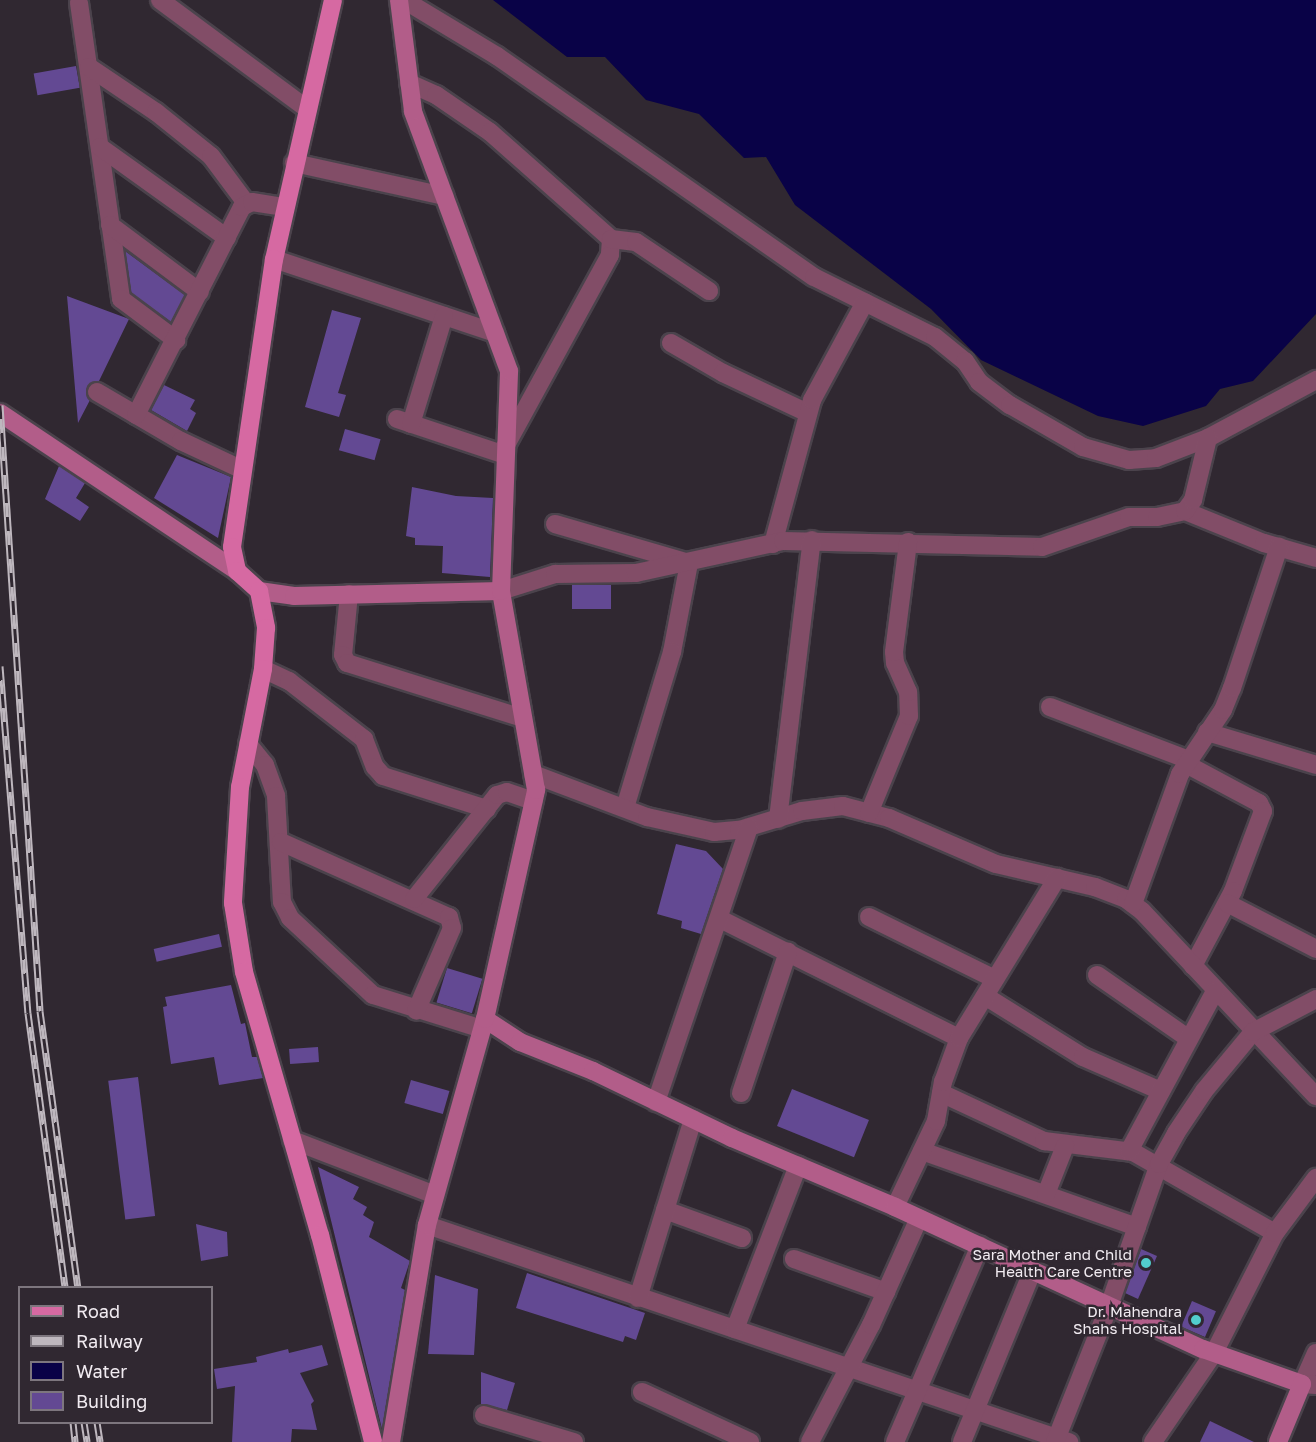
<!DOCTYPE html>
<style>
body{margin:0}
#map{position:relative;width:1316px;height:1442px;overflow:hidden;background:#302831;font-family:"Golos Text",sans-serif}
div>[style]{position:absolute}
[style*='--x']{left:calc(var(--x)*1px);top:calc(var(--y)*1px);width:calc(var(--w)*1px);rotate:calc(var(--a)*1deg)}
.water>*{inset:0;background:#090247}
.building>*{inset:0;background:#634993;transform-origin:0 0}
.roads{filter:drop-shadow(2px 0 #4b434c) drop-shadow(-2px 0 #4b434c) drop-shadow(0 2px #4b434c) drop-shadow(0 -2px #4b434c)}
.street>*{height:18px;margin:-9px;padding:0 9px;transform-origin:9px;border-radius:9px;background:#824d67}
.secondary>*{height:18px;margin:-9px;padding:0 9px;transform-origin:9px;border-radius:9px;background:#b25d89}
.primary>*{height:18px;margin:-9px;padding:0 9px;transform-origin:9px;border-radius:9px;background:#d669a2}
.rail>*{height:7px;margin-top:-3.5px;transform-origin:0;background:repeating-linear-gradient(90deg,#302831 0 14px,#beb7be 0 28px);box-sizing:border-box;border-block:2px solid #beb7be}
.dots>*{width:16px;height:16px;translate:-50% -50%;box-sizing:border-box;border:3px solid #302831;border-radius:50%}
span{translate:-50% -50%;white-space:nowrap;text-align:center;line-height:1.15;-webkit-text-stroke:5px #302831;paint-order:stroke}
.poi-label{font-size:15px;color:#f1ebf1}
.right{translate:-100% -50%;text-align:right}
.legend{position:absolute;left:18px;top:1286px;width:195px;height:138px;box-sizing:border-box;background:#302831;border:2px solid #7d767e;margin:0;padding:8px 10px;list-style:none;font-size:18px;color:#f1ebf1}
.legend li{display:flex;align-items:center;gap:12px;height:30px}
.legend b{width:30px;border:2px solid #7d767e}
</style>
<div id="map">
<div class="water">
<div style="clip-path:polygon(493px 0,1316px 0,1316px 314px,1253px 381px,1220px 389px,1206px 406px,1143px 426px,1098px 416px,981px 360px,931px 309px,795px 205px,766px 157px,744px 158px,699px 114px,646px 100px,605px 57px,567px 57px)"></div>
</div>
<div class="building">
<div style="left:76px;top:66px;width:22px;height:43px;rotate:80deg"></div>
<div style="clip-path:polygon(125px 251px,185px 295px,171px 322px,131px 293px)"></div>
<div style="clip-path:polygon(67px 296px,129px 319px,99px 381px,87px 387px,90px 400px,78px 423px)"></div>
<div style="clip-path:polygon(332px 310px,361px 318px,338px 393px,346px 395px,339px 417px,305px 407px)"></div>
<div style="clip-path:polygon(164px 385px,195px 400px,190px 409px,196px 413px,187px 431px,151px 410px)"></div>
<div style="left:345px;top:429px;width:37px;height:22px;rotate:16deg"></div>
<div style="clip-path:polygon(177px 455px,231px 477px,218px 538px,154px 498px)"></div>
<div style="clip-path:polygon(59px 466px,85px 483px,76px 498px,89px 507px,80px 521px,45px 499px)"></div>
<div style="clip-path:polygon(412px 487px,456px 496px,493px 498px,490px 577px,442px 573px,443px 546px,415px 545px,415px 538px,406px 536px)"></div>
<div style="left:572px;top:585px;width:39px;height:24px"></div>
<div style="clip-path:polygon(676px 844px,706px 851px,723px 869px,701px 934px,681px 928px,682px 921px,657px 914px)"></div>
<div style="left:219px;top:934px;width:13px;height:67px;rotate:77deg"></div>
<div style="left:447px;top:968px;width:37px;height:36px;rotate:17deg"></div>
<div style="clip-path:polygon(231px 985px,241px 1024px,245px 1023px,252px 1057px,257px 1057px,263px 1078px,219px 1085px,214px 1057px,171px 1064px,163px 1007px,167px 1006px,165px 997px)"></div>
<div style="left:318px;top:1047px;width:15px;height:29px;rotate:86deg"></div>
<div style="left:138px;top:1077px;width:140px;height:30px;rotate:83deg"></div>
<div style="left:411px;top:1080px;width:40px;height:24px;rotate:16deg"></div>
<div style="left:792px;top:1089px;width:83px;height:40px;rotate:22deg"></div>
<div style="clip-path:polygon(318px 1167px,359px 1187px,353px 1199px,367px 1207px,363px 1215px,374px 1222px,369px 1237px,410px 1261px,401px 1288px,405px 1290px,382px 1429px)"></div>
<div style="clip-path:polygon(196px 1224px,227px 1232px,228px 1256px,201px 1261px)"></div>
<div style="clip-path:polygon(1141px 1249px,1157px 1256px,1138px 1299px,1125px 1293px)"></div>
<div style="clip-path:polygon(527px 1273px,645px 1313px,636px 1340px,625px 1336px,623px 1342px,516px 1308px)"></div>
<div style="clip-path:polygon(435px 1275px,478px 1289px,474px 1355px,428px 1354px)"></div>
<div style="left:1192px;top:1301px;width:26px;height:28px;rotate:23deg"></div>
<div style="clip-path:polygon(322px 1345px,328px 1365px,300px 1373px,314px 1401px,311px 1404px,317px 1430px,292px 1429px,291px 1442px,232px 1442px,235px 1386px,217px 1389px,214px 1369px,257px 1362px,256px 1357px,288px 1349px,289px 1353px)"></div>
<div style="clip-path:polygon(481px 1372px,515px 1383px,507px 1410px,481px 1404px)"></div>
<div style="clip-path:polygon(1210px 1421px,1254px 1442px,1200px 1442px)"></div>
</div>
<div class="roads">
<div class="street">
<div style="--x:160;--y:0;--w:182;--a:36.5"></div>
<div style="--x:404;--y:0;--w:109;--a:31.1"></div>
<div style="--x:497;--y:56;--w:386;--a:34.9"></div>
<div style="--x:814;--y:277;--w:135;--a:26.4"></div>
<div style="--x:935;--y:337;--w:38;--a:39"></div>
<div style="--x:965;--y:361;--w:25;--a:56"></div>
<div style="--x:979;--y:382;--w:39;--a:37"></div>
<div style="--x:1010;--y:405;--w:84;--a:29.9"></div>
<div style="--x:1083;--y:447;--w:48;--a:15.8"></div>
<div style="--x:1129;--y:460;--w:27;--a:-4"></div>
<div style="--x:1156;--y:458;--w:56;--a:-21"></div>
<div style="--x:1208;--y:438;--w:123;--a:-28.2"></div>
<div style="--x:79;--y:3;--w:299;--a:81.9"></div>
<div style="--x:121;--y:299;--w:69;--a:36.7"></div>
<div style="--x:89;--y:67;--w:81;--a:33.9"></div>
<div style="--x:156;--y:112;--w:70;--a:38.7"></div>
<div style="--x:211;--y:156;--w:59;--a:53.3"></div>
<div style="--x:409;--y:83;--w:30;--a:24"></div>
<div style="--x:436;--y:95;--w:65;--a:34.4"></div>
<div style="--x:490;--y:132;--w:162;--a:41.5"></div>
<div style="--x:611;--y:239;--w:16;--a:94"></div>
<div style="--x:610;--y:255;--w:219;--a:118.7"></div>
<div style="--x:100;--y:147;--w:156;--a:35.6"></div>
<div style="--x:294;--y:163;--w:154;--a:12.4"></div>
<div style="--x:110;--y:225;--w:112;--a:36.7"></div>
<div style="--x:611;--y:239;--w:25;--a:7"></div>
<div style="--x:636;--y:242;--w:88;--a:33.9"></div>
<div style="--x:274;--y:259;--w:233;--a:18.5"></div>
<div style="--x:671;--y:343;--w:60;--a:30"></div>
<div style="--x:723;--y:373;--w:94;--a:25.2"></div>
<div style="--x:97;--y:392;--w:97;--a:30.3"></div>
<div style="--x:181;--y:441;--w:68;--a:25.1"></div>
<div style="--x:136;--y:415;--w:233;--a:-63"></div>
<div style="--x:242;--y:207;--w:11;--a:-27"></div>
<div style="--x:252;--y:202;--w:33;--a:9"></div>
<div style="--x:397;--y:419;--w:114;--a:18.4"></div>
<div style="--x:411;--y:424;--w:113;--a:-73"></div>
<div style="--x:1185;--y:511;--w:85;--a:22.1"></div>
<div style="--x:1264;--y:543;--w:54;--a:16.1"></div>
<div style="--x:555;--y:524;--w:140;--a:16.2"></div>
<div style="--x:689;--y:563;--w:91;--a:100.8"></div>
<div style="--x:672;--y:652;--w:163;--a:106.8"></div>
<div style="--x:773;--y:544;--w:149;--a:-74.8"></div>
<div style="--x:812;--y:400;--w:111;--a:-61.6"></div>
<div style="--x:501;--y:591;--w:57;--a:-17.5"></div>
<div style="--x:555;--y:574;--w:81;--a:-0.7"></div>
<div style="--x:636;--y:573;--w:150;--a:-12.3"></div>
<div style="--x:783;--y:541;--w:259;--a:1.3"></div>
<div style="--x:1042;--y:547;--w:92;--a:-19"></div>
<div style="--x:1129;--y:517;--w:28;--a:0"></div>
<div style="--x:1157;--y:517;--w:29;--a:-12"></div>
<div style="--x:1185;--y:511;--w:14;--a:-54"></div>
<div style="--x:1193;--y:500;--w:64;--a:-76.4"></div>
<div style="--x:349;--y:594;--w:61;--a:95.6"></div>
<div style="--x:343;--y:655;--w:9;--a:63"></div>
<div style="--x:347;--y:663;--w:184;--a:17.4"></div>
<div style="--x:263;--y:669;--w:29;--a:25"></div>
<div style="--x:289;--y:681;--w:95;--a:37.7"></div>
<div style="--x:364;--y:739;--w:30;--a:69"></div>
<div style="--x:375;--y:767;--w:12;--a:48"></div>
<div style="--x:383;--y:776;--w:109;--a:17.6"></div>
<div style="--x:1050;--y:707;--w:149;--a:20.9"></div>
<div style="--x:1207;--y:732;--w:114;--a:16.8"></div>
<div style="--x:248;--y:744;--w:27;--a:51"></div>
<div style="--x:265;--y:765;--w:33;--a:70"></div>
<div style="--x:276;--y:796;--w:106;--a:86.8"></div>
<div style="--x:282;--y:902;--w:18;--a:63"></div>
<div style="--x:290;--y:918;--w:113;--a:42.9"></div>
<div style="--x:373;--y:995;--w:114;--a:17.3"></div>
<div style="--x:1186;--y:764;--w:83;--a:28.1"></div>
<div style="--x:1259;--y:803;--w:9;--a:63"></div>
<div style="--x:1263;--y:811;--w:85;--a:110.6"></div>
<div style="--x:1233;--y:891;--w:85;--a:118.1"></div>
<div style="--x:533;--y:774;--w:122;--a:20.7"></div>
<div style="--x:647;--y:817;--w:69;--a:12.6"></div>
<div style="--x:714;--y:832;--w:25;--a:-5"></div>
<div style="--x:739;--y:830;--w:66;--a:-16.8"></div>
<div style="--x:802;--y:811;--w:41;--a:-7"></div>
<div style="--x:843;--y:806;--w:48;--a:14.6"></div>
<div style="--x:889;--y:818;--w:116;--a:23.3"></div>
<div style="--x:996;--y:864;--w:102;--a:13.1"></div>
<div style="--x:1095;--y:887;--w:33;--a:21"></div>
<div style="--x:1126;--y:899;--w:20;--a:37"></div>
<div style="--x:1142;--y:911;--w:254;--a:46.8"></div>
<div style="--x:869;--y:813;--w:105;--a:-67.6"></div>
<div style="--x:909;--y:716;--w:24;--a:-92"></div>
<div style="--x:908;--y:692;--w:32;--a:-114"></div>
<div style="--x:895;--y:663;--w:11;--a:-95"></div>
<div style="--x:894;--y:652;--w:111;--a:-82.7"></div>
<div style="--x:778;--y:819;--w:281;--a:-83.1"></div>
<div style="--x:281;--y:842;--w:184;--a:24.1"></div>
<div style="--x:449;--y:917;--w:11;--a:75"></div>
<div style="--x:452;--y:928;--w:90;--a:113.4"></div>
<div style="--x:414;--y:899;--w:133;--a:-51.4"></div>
<div style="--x:497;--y:795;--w:10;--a:-17"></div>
<div style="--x:507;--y:792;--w:28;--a:19"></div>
<div style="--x:1227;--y:903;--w:100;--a:27.3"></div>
<div style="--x:1133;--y:904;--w:138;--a:-70.1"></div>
<div style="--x:1180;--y:774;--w:77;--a:-56.1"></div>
<div style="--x:1223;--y:710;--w:24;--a:-68"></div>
<div style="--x:1232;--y:688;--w:149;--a:-71.6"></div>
<div style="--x:869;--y:917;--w:140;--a:26.2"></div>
<div style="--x:720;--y:919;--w:267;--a:26.5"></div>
<div style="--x:1097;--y:975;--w:112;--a:34.8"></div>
<div style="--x:985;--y:996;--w:115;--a:31.9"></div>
<div style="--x:1083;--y:1057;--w:85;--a:23.6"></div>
<div style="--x:741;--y:1093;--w:149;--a:-71.6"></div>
<div style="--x:941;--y:1093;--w:114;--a:25"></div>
<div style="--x:1044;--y:1141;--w:90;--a:7"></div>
<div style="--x:1133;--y:1152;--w:163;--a:29.7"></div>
<div style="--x:656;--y:1102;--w:290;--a:-71.3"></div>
<div style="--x:292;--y:1140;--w:153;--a:21"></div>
<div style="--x:922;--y:1151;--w:228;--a:19.5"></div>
<div style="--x:1129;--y:1151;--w:182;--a:-61.7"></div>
<div style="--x:1046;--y:1194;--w:52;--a:-68.4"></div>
<div style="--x:895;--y:1207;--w:95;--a:-64.5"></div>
<div style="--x:936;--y:1121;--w:40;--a:-80"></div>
<div style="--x:943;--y:1082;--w:47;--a:-70"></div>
<div style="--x:959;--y:1038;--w:188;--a:-58.5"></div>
<div style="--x:665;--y:1210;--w:82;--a:20"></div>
<div style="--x:427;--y:1225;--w:678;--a:18.68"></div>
<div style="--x:794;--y:1259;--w:98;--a:19.7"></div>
<div style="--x:638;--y:1298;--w:187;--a:-72.9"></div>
<div style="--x:735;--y:1329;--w:175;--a:-68.9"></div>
<div style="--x:1316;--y:1353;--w:34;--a:114"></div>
<div style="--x:1302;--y:1384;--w:14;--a:4"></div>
<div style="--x:642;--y:1392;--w:119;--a:24.8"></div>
<div style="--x:484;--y:1415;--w:94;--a:16.7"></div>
<div style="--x:810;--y:1442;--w:132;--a:-62.5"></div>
<div style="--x:871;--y:1325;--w:117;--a:-65.8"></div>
<div style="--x:895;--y:1442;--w:214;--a:-66.6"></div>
<div style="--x:962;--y:1442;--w:186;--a:-67.6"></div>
<div style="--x:1055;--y:1442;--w:146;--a:-68.3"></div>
<div style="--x:1109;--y:1306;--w:151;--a:-70.6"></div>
<div style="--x:1159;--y:1164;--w:35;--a:-61"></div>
<div style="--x:1176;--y:1133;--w:50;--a:-56.3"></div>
<div style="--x:1204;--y:1091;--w:77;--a:-50.3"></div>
<div style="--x:1253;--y:1032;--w:71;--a:-27.6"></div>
<div style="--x:1153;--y:1442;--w:108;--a:-55.6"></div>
<div style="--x:1214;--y:1353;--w:135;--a:-63.1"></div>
<div style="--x:1275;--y:1233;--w:69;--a:-53.3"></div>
</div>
<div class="secondary">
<div style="--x:0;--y:413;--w:285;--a:33.7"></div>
<div style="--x:259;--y:591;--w:35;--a:8"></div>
<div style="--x:294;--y:596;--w:207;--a:-1.4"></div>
<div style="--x:485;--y:1019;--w:42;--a:33.3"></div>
<div style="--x:520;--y:1042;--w:79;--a:21.7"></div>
<div style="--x:593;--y:1071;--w:154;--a:25.7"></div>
<div style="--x:732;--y:1138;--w:177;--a:22.9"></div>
<div style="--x:895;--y:1207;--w:339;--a:24.8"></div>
<div style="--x:1203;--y:1349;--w:105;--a:19.5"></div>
<div style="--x:1302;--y:1384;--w:63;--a:112.5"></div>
<div style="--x:391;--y:1442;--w:220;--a:-80.6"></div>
<div style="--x:427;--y:1225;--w:214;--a:-74.3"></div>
<div style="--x:485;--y:1019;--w:235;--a:-77.4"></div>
<div style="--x:536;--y:790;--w:202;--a:-100"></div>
<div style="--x:501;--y:591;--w:220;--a:-87.9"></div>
<div style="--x:509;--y:371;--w:277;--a:-110.3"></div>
<div style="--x:413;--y:111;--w:112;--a:-97.2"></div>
</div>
<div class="primary">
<div style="--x:333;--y:0;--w:266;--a:102.8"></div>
<div style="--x:274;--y:259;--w:291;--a:98.3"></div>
<div style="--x:232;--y:547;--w:25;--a:78"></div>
<div style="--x:237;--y:571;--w:30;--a:42"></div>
<div style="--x:259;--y:591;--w:38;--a:79"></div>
<div style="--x:266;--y:628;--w:41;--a:94.2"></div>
<div style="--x:263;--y:669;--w:120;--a:101"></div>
<div style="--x:240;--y:787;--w:116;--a:93.5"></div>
<div style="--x:233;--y:903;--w:70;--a:80.9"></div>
<div style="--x:244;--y:972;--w:274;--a:73.9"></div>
<div style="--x:320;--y:1235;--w:214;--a:75.6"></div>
</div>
</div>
<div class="rail">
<div style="--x:0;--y:405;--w:607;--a:86.22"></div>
<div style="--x:40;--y:1011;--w:280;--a:82.2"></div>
<div style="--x:0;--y:666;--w:348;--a:85.4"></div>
<div style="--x:28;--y:1013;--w:277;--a:82.3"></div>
<div style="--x:73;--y:1422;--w:20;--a:84"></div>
<div style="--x:84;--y:1422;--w:20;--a:81"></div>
<div style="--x:97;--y:1422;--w:20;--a:81"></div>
</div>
<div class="dots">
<div style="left:1146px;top:1263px;background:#52cdcd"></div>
<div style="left:1196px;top:1320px;background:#52cdcd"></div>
</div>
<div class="poi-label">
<span class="right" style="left:1132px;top:1263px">Sara Mother and Child<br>Health Care Centre</span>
<span class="right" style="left:1182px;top:1320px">Dr. Mahendra<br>Shahs Hospital</span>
</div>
<ul class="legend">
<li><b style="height:8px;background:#d669a2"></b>Road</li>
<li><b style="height:8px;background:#beb7be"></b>Railway</li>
<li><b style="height:16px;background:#090247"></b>Water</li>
<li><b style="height:16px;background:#634993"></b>Building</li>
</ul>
</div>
